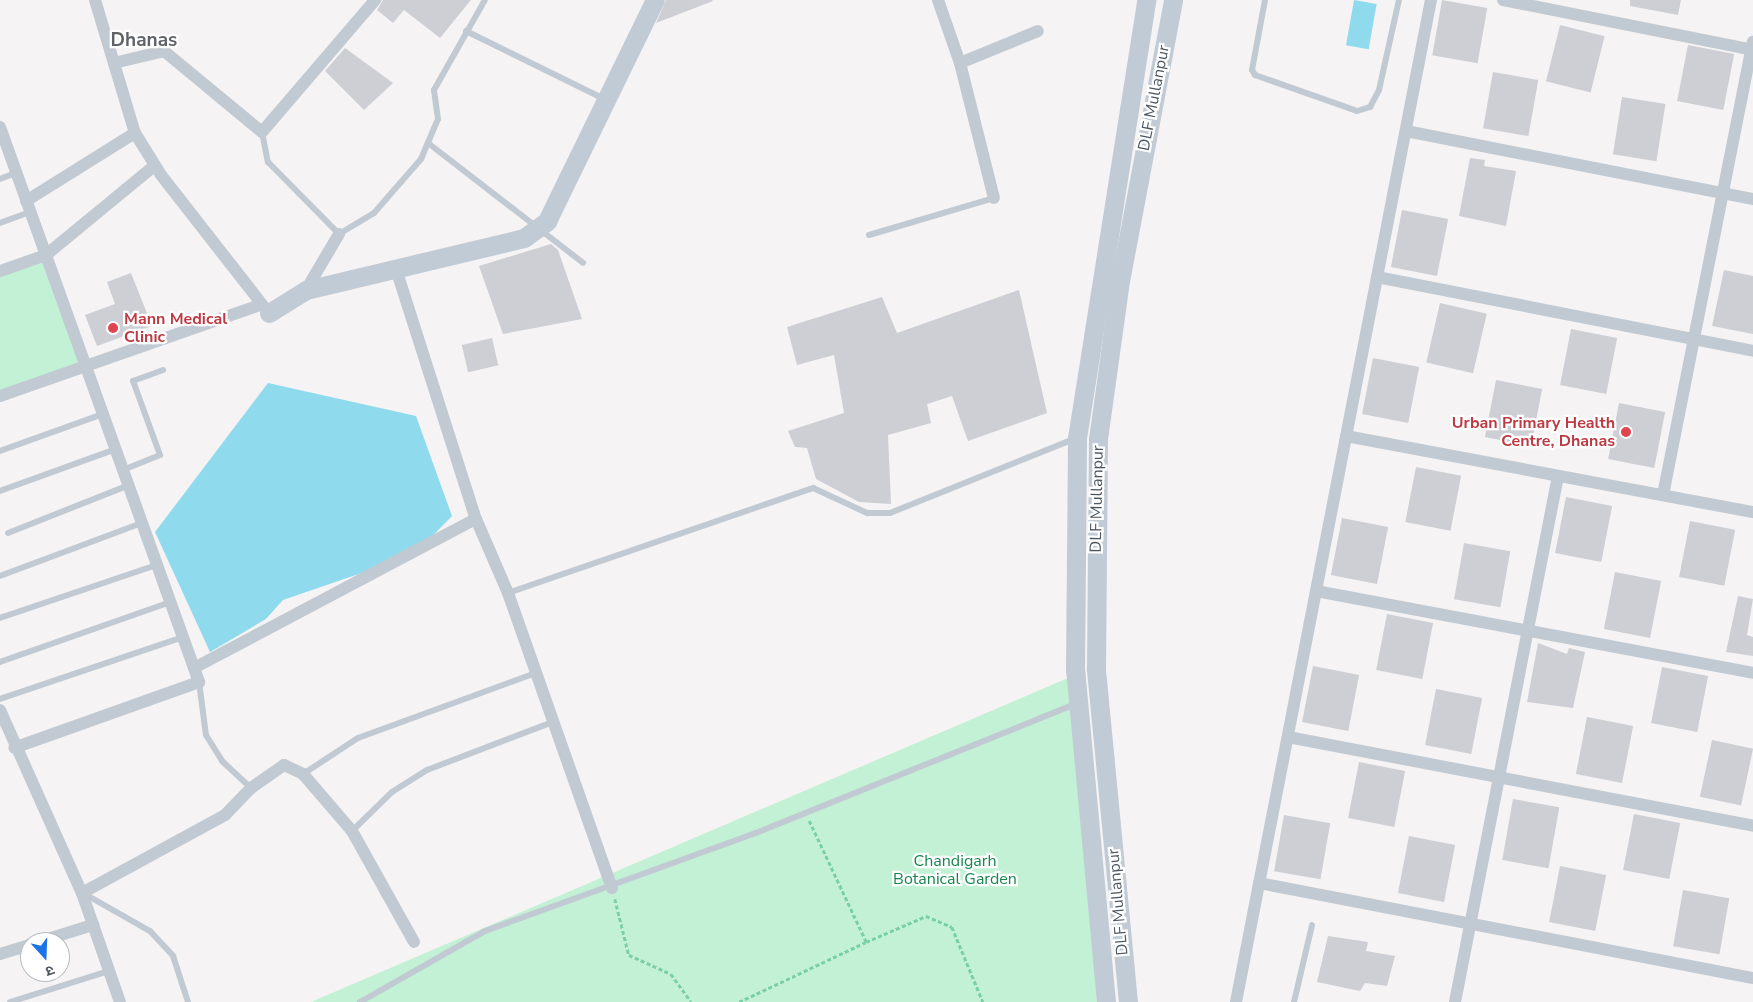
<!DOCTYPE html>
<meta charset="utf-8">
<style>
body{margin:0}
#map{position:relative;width:1753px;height:1002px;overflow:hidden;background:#f5f3f3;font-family:"Nunito Sans","Noto Sans Devanagari",sans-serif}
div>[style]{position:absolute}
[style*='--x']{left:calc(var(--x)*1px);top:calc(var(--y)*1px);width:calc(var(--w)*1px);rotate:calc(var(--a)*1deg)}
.green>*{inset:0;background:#c3f1d5}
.water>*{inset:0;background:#90daee;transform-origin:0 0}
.building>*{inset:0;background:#cdcfd5;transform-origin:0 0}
.path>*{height:2.5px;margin-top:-1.25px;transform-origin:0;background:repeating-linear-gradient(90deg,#7ad0a6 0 4px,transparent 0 6.5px)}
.lane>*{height:6px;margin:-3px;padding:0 3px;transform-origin:3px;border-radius:3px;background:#c1cad2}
.street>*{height:12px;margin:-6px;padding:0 6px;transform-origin:6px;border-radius:6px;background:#c1cad2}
.secondary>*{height:19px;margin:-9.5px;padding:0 9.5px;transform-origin:9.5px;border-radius:9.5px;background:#c1cbd6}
.dots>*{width:14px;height:14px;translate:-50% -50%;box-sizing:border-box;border:2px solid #fff;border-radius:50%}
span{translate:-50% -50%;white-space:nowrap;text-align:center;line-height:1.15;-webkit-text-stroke:4.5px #fff;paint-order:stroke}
.street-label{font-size:16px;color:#4a5661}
.health-label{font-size:16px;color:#be3a42;font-weight:700}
.left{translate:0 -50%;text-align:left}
.right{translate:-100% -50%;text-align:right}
.park-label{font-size:16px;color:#17864f}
.quarter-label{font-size:19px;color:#5f6368;font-weight:700}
.north{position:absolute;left:20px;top:932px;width:50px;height:50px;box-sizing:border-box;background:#fff;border:1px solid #b7bbc0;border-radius:50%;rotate:160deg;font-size:14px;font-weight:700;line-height:20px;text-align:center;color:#4a5661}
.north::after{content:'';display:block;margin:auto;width:18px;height:22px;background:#1a73e8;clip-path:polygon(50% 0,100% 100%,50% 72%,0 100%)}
</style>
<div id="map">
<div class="green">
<div style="clip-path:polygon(46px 255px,84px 361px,0 391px,0 271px)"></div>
<div style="clip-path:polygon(1075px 675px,1097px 1002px,311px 1002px)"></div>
</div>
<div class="water">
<div style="left:1354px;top:0;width:23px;height:46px;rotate:10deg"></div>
<div style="clip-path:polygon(268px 383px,416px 416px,452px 516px,414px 555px,283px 600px,266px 619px,210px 652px,155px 532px)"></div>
</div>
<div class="building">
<div style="clip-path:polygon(383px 0,471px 0,440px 38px,404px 10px,393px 23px,377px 10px)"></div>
<div style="clip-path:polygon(666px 0,712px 0,713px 1px,656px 23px)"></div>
<div style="left:1442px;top:0;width:46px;height:56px;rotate:10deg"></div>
<div style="clip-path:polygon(1630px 0,1681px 0,1678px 15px,1630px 6px)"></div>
<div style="left:1560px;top:25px;width:46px;height:58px;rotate:14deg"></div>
<div style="left:1688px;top:45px;width:47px;height:57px;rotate:11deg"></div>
<div style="clip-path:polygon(345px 48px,393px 83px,364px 110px,325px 71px)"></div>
<div style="left:1493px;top:72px;width:46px;height:57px;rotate:10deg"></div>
<div style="left:1622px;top:97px;width:44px;height:58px;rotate:9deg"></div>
<div style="clip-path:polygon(1470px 158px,1485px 160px,1484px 166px,1516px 171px,1506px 226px,1459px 216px)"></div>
<div style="left:1402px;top:210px;width:47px;height:58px;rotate:11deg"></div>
<div style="clip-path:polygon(551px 244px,558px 250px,582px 319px,503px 334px,479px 266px)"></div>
<div style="clip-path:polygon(1724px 270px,1753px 276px,1753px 334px,1712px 326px)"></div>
<div style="clip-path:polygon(131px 273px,152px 326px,97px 346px,85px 315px,115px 304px,107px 282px)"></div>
<div style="clip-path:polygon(1019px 290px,1047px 413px,968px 441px,952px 396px,927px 404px,931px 423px,888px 435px,891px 504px,859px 502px,816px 479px,807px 448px,795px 447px,788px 431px,844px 413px,834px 355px,797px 365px,787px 327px,882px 297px,897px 333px)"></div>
<div style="left:1440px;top:303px;width:48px;height:61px;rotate:13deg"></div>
<div style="left:1571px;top:329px;width:47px;height:57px;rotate:11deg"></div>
<div style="left:492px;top:338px;width:28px;height:31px;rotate:77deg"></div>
<div style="left:1373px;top:358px;width:47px;height:57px;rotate:11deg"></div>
<div style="left:1496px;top:380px;width:47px;height:58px;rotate:11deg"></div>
<div style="left:1619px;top:403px;width:47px;height:57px;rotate:11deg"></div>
<div style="left:1416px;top:467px;width:46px;height:56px;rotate:11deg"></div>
<div style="left:1566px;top:497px;width:47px;height:57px;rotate:11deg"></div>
<div style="left:1342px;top:518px;width:47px;height:58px;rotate:11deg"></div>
<div style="left:1690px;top:521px;width:46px;height:57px;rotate:11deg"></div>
<div style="left:1464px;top:543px;width:47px;height:57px;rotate:10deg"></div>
<div style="left:1615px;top:572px;width:47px;height:58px;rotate:11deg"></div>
<div style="clip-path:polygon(1738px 596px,1753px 599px,1747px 635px,1753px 637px,1753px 656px,1726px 652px)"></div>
<div style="left:1387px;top:614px;width:47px;height:57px;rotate:11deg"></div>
<div style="clip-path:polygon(1538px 643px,1567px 654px,1569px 648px,1585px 652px,1573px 708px,1527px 702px)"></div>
<div style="left:1313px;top:666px;width:47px;height:57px;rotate:11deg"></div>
<div style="left:1662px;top:667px;width:47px;height:57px;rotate:11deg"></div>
<div style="left:1436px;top:689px;width:47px;height:57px;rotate:11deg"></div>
<div style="left:1587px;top:717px;width:47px;height:58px;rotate:11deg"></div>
<div style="left:1712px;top:740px;width:42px;height:58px;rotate:12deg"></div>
<div style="left:1359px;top:762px;width:47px;height:57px;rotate:11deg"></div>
<div style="left:1513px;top:799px;width:47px;height:62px;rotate:10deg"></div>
<div style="left:1634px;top:814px;width:47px;height:57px;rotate:11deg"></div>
<div style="left:1284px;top:815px;width:47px;height:57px;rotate:10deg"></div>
<div style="left:1409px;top:836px;width:47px;height:58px;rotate:11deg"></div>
<div style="left:1560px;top:866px;width:47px;height:57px;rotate:11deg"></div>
<div style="left:1683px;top:890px;width:47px;height:57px;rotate:10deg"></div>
<div style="clip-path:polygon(1328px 936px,1368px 942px,1366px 951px,1395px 956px,1387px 986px,1365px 983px,1360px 991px,1317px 982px)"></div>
</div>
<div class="path">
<div style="--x:615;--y:899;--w:58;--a:76"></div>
<div style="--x:629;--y:955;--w:46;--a:24.3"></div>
<div style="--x:671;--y:974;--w:34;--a:54"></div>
<div style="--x:866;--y:942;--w:65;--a:-23.4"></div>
<div style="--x:926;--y:916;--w:28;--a:23"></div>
<div style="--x:952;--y:927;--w:81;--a:67.5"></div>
<div style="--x:739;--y:1002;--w:140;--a:-25.3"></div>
<div style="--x:866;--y:942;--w:134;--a:-115.2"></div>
</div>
<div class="lane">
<div style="--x:1265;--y:0;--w:71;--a:100.5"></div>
<div style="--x:1252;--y:70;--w:6;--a:59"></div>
<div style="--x:1255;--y:75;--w:108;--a:19.4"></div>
<div style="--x:1357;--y:111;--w:14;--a:-17"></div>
<div style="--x:1370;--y:107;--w:19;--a:-62"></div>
<div style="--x:1379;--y:90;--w:92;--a:-77.5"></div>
<div style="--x:466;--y:31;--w:154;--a:26.2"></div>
<div style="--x:262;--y:132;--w:31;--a:79"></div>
<div style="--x:268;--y:162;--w:101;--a:45.4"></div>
<div style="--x:339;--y:234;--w:41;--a:-31"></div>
<div style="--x:374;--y:213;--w:72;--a:-49"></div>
<div style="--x:421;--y:159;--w:43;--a:-67"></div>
<div style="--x:438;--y:119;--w:29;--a:-98"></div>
<div style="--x:434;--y:90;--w:103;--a:-60.5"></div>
<div style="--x:428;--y:143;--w:196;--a:37.7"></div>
<div style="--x:0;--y:179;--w:17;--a:-21"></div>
<div style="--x:0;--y:223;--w:32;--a:-20"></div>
<div style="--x:869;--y:235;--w:130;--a:-16.5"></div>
<div style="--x:0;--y:451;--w:109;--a:-19.8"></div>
<div style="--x:123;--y:470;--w:40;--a:-22"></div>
<div style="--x:160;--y:455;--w:79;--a:-110"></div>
<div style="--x:133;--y:381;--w:32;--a:-20"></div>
<div style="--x:0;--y:491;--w:123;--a:-19.9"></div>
<div style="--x:8;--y:533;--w:130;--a:-21.6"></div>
<div style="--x:0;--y:576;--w:152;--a:-20.5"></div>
<div style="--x:508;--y:593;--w:323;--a:-19"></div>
<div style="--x:813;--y:488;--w:60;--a:24.8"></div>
<div style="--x:867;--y:513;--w:23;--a:0"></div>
<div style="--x:890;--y:513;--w:198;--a:-21.9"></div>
<div style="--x:0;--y:618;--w:166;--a:-18.7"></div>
<div style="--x:0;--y:662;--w:180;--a:-19.4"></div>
<div style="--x:199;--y:682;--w:53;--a:82.5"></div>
<div style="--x:206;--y:735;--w:31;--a:58"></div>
<div style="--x:222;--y:761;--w:40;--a:43"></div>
<div style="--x:0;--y:699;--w:193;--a:-18.7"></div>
<div style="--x:303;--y:774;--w:66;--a:-33.2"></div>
<div style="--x:358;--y:738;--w:189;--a:-20.1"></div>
<div style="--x:352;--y:831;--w:56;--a:-44.3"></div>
<div style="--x:392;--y:792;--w:41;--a:-32.2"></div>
<div style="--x:427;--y:770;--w:135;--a:-20.9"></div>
<div style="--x:83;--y:893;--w:77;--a:29.6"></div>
<div style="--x:150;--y:931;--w:34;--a:47"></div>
<div style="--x:173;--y:956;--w:48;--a:71.9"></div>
<div style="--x:10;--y:1002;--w:104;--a:-17.4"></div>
<div style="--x:360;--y:1002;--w:144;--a:-29.6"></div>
<div style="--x:485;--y:931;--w:288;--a:-19.9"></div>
<div style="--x:756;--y:833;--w:344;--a:-22"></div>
<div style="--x:1294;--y:1002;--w:79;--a:-76.8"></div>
</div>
<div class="street">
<div style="--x:95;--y:0;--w:139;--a:73.3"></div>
<div style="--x:135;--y:133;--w:49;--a:58.2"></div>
<div style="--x:161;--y:175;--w:175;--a:52"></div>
<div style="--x:938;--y:0;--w:67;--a:70.8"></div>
<div style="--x:960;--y:63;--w:139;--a:75.9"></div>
<div style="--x:1503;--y:0;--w:255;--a:11.3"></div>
<div style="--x:114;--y:63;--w:51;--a:-13.5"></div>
<div style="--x:164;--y:51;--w:127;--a:39.6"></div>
<div style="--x:262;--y:132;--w:174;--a:-49.4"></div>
<div style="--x:960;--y:63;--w:84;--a:-22.3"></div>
<div style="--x:0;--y:127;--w:590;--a:70.27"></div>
<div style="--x:199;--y:682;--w:196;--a:160.4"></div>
<div style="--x:1406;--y:131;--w:354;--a:11.1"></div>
<div style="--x:26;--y:201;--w:128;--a:-32"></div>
<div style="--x:396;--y:269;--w:262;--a:72.3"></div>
<div style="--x:476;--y:519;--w:81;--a:66.6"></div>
<div style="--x:508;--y:593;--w:313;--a:70.6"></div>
<div style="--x:0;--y:271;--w:49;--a:-19.2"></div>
<div style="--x:46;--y:255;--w:141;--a:-39.5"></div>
<div style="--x:1377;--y:277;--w:383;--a:11.1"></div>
<div style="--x:306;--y:290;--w:65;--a:-59.5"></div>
<div style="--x:0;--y:396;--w:275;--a:-19.3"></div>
<div style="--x:1346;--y:436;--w:414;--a:10.6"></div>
<div style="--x:1663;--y:495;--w:462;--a:-78.8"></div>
<div style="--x:1316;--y:591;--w:445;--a:10.6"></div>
<div style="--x:194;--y:668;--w:319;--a:-27.9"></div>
<div style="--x:0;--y:710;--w:201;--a:65.9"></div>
<div style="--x:82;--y:893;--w:115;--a:70.8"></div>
<div style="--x:1288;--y:737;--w:473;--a:10.8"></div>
<div style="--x:1259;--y:883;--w:503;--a:10.89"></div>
<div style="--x:82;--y:893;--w:163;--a:-28.6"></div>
<div style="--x:225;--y:815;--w:37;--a:-46"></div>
<div style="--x:251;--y:788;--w:40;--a:-34.9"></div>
<div style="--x:284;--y:765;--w:21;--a:25"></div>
<div style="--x:303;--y:774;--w:75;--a:49.3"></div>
<div style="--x:352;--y:831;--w:127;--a:60.8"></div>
<div style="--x:38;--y:942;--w:58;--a:-17.2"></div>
<div style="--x:0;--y:954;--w:31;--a:-17"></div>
<div style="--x:1236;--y:1002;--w:1021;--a:-78.99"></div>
<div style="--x:1455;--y:1002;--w:536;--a:-78.92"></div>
</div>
<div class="secondary">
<div style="--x:269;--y:313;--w:44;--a:-31.9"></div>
<div style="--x:306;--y:290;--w:224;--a:-13.4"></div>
<div style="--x:524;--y:238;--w:29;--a:-36"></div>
<div style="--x:547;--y:221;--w:246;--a:-64"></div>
<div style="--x:1106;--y:1002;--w:333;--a:-95.3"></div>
<div style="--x:1075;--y:670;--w:232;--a:-89.5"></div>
<div style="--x:1077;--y:438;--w:443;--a:-81"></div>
<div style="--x:1128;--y:1002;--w:336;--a:-95.5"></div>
<div style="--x:1096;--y:668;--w:229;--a:-89.5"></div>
<div style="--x:1098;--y:439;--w:160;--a:-82.1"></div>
<div style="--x:1120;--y:281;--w:286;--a:-79.3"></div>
</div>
<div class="dots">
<div style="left:113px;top:328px;background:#e0444e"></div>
<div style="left:1626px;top:432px;background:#e0444e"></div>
</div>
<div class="street-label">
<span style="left:1154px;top:98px;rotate:-79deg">DLF Mullanpur</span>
<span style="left:1097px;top:499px;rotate:-89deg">DLF Mullanpur</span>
<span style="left:1118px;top:902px;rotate:-95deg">DLF Mullanpur</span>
</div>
<div class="health-label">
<span class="left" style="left:124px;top:328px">Mann Medical<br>Clinic</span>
<span class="right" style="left:1615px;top:432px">Urban Primary Health<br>Centre, Dhanas</span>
</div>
<div class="park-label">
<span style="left:955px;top:870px">Chandigarh<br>Botanical Garden</span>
</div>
<div class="quarter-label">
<span style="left:144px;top:41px">Dhanas</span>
</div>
<div class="north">उ</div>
</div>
